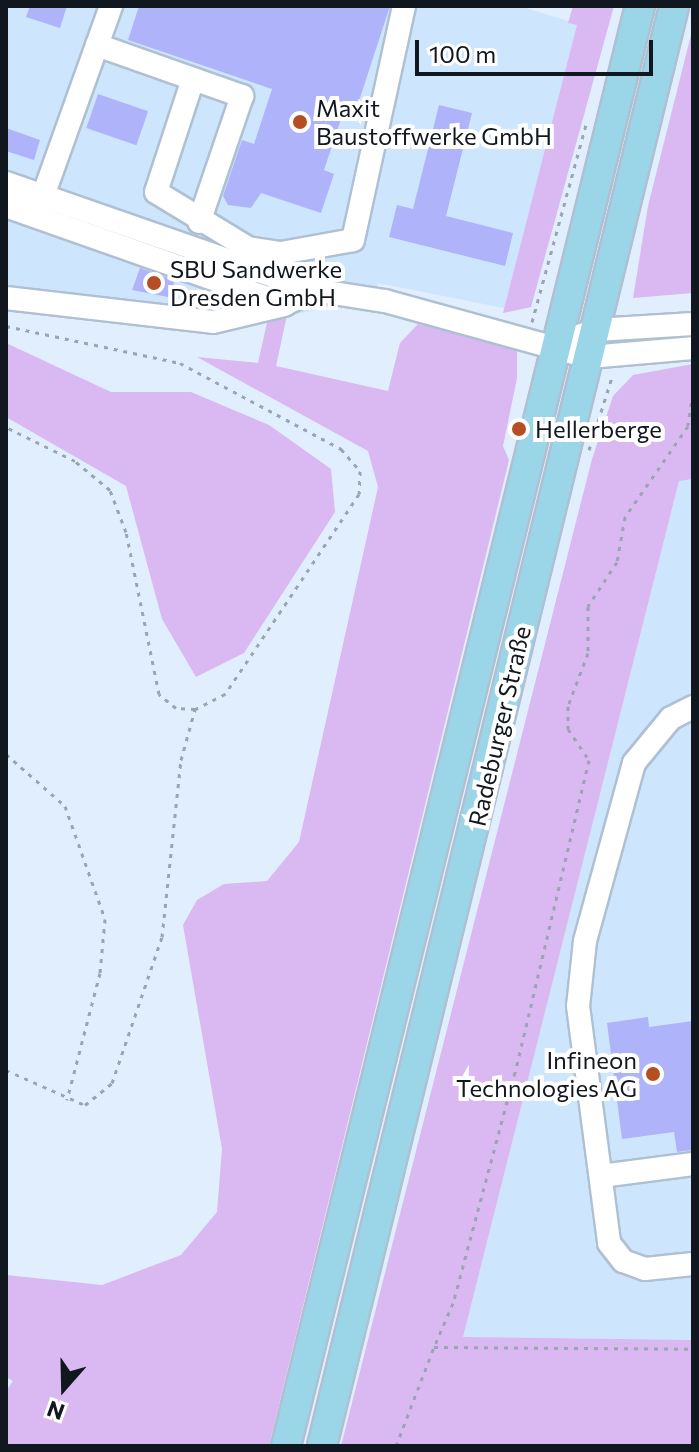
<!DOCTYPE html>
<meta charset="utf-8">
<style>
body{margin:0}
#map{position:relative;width:699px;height:1452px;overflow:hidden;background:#e0eefd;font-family:Commissioner,sans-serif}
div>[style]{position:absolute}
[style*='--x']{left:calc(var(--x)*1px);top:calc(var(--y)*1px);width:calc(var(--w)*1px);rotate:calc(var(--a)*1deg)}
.built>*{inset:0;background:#cee5fe}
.green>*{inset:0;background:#dab8f1}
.building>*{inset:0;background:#aeb3fa;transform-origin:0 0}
.path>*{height:3px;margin-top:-1.5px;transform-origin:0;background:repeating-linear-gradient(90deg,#9aa5b1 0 4px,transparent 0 10px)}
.roads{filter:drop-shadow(2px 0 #afc0d2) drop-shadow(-2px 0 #afc0d2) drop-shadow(0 2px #afc0d2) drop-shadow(0 -2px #afc0d2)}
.minor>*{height:22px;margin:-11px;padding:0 11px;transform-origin:11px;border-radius:11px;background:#fff}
.major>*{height:28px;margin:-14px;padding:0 14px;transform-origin:14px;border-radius:14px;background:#9ad6e8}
.dots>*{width:22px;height:22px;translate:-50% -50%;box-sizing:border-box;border:4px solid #fff;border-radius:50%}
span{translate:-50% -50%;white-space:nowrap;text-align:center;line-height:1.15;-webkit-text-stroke:8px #fff;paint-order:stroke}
.poi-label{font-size:24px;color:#11171e}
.left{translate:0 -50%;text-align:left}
.right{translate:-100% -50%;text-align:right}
.street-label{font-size:24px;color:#11171e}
.frame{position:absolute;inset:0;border:8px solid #11171e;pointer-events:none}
.north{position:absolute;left:24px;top:1348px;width:80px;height:80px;-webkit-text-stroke:6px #fff;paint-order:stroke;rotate:200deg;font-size:22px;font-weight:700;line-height:32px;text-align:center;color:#11171e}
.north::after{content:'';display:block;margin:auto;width:28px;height:36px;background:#11171e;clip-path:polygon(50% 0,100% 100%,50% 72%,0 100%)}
.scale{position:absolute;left:415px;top:40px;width:238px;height:36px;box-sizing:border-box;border:4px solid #11171e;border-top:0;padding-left:10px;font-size:24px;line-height:28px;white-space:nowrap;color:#11171e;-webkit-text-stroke:6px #fff;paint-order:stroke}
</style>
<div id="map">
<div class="built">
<div style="clip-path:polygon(6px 6px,519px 6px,578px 24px,509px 309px,378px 283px,369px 312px,341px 305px,206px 332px,6px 305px)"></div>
<div style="clip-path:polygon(693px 479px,693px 1340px,463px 1337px,679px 481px)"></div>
</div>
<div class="green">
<div style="clip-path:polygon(573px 6px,614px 6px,531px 307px,503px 313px,577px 25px,568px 23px)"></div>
<div style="clip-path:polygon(693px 27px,693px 293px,633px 298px,648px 206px)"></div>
<div style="clip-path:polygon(287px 315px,276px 366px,388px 391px,400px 343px,418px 324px,517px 348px,517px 378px,503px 446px,509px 460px,269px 1446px,6px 1446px,6px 1391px,13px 1381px,6px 1377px,6px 1275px,102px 1285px,181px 1255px,217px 1212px,222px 1149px,183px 925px,197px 900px,224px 884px,267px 881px,299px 842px,378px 487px,368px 451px,197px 357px,258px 363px,268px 318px)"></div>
<div style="clip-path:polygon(6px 343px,111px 392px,191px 392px,269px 425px,331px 469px,335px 512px,244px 653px,196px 677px,162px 619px,126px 486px,6px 417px)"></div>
<div style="clip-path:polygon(693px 364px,693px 479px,679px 481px,463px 1337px,693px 1340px,693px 1446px,341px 1446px,592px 459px,613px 396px,633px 375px)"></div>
</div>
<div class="building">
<div style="clip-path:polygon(30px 6px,67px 6px,60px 28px,26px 17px)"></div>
<div style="clip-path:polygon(139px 6px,390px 6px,357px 107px,346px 104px,324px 170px,334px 174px,321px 213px,261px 193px,251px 208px,228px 205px,223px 196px,242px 140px,254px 144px,272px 89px,128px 40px)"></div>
<div style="left:98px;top:94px;width:53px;height:36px;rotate:19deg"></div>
<div style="clip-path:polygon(439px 105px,472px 113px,446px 216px,513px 233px,505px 266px,389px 237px,397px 205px,413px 209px)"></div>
<div style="clip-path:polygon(6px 128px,40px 140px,34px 160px,6px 151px)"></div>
<div style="clip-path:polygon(140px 268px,174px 280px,173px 298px,132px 290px)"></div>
<div style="clip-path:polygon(648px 1017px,649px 1027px,693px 1021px,693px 1150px,677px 1152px,674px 1132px,622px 1139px,607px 1023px)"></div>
</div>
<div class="path">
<div style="--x:532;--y:322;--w:208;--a:-74.7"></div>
<div style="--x:6;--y:326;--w:178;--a:12"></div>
<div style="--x:180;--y:363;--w:183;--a:28.1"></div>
<div style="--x:341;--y:449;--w:29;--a:49"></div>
<div style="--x:360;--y:471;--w:23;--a:92"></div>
<div style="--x:359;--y:494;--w:241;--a:123.8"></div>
<div style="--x:225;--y:694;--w:34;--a:153"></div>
<div style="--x:195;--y:709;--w:19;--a:-177"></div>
<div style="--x:176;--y:708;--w:22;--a:-141"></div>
<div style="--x:159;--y:694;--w:165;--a:-101.5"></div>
<div style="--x:126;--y:532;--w:45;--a:-110.9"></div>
<div style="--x:110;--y:490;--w:45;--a:-140.4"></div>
<div style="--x:75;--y:461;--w:77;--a:-153.8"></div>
<div style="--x:693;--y:393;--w:33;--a:99"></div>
<div style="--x:688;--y:426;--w:111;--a:124.7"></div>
<div style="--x:625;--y:517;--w:46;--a:100.1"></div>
<div style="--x:617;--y:562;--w:53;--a:123.4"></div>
<div style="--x:588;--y:606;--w:47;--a:90"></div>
<div style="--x:588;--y:653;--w:57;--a:110.7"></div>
<div style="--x:568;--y:706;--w:23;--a:90"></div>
<div style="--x:568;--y:729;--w:37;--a:56"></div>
<div style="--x:589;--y:760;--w:321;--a:103.3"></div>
<div style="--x:515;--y:1072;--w:239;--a:105"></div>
<div style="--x:453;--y:1303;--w:48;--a:113.4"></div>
<div style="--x:434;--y:1347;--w:259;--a:0.4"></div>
<div style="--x:589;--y:450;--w:80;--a:-72.5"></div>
<div style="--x:6;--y:754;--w:79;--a:41.4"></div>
<div style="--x:65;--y:806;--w:120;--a:70.5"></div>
<div style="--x:105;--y:919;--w:54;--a:95.3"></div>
<div style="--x:100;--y:973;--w:131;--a:104.6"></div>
<div style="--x:6;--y:1070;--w:86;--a:23.9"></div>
<div style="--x:85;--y:1105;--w:35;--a:-39"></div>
<div style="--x:112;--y:1083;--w:154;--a:-71.1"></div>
<div style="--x:162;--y:937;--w:178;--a:-83.9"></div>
<div style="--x:181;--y:760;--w:53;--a:-74.6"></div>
<div style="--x:396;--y:1446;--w:106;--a:-69"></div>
</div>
<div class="roads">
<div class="minor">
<div style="--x:97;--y:45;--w:154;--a:19.4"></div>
<div style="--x:242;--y:96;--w:133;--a:108.8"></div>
<div style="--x:193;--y:79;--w:119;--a:108.1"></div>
<div style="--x:156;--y:192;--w:108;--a:31.3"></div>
<div style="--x:248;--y:248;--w:33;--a:9"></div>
<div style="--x:281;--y:253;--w:73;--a:-10.2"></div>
<div style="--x:353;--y:240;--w:239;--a:-77.7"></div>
<div style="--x:6;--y:183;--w:326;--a:19.2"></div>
<div style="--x:314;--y:290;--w:72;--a:8.8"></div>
<div style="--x:385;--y:301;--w:212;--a:15.4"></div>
<div style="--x:589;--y:357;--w:104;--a:-4.9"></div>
<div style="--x:43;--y:196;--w:202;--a:-70.3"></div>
<div style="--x:6;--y:206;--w:296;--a:19.4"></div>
<div style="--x:285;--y:304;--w:32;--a:-26"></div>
<div style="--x:6;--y:298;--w:208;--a:6.6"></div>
<div style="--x:213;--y:322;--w:73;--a:-13.5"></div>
<div style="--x:556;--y:344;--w:42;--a:-19.3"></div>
<div style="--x:596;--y:330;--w:97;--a:-3.5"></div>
<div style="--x:693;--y:707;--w:25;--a:153"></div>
<div style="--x:671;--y:718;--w:58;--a:129.4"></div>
<div style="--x:634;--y:763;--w:185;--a:105.4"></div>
<div style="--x:585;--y:941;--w:65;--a:96.1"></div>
<div style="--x:578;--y:1006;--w:239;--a:82.5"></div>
<div style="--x:609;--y:1243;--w:23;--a:52"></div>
<div style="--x:623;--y:1261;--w:23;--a:20"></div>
<div style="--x:645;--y:1269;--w:48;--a:-5.9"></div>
<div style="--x:601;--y:1176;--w:93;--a:-7.4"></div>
</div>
<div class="major">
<div style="--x:286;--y:1446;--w:1483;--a:-76.19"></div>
<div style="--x:322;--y:1446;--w:1482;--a:-76.26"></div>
</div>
</div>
<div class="dots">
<div style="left:300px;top:122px;background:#b54e23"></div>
<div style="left:154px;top:283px;background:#b54e23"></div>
<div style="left:519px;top:429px;background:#b54e23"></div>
<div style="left:653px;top:1074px;background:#b54e23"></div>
</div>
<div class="poi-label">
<span class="left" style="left:316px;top:122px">Maxit<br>Baustoffwerke GmbH</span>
<span class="left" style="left:170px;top:283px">SBU Sandwerke<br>Dresden GmbH</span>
<span class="left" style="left:535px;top:429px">Hellerberge</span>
<span class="right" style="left:637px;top:1074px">Infineon<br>Technologies AG</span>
</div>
<div class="street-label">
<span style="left:499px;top:726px;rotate:-77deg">Radeburger Straße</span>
</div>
<div class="frame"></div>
<div class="north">N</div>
<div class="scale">100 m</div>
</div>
